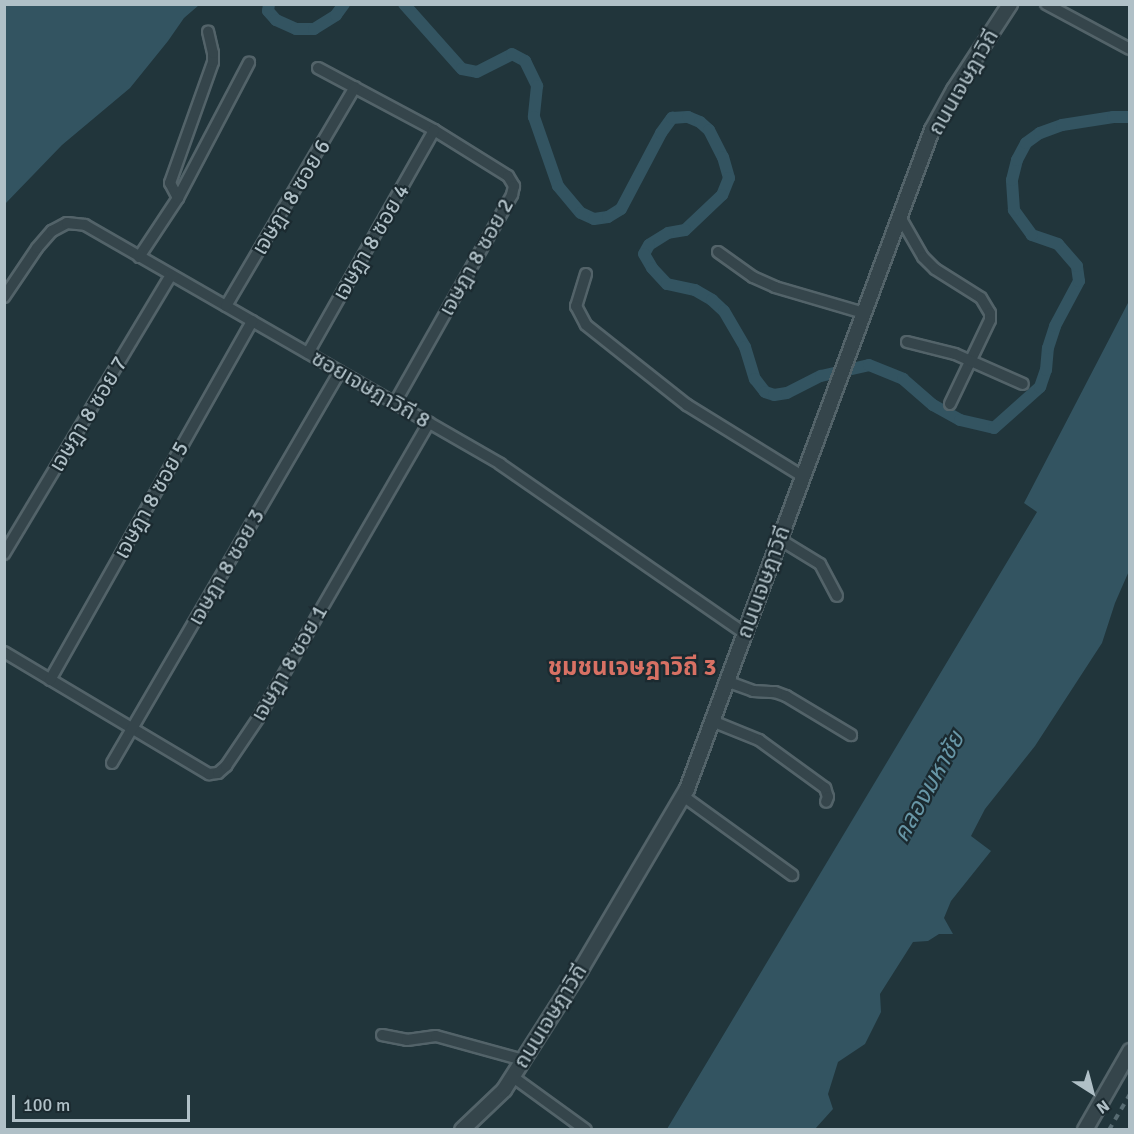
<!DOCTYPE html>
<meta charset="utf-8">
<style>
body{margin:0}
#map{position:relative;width:1134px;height:1134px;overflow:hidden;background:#21353b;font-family:Signika,"Noto Sans Thai",sans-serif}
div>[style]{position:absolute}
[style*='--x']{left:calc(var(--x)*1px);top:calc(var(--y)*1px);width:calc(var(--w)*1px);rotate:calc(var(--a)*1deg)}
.water>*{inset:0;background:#335461}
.canal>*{height:12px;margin:-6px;padding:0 6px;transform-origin:6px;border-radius:6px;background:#335461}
.roads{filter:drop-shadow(2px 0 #536369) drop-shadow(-2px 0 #536369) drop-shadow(0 2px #536369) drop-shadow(0 -2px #536369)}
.minor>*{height:10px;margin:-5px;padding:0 5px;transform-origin:5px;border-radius:5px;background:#35454b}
.tertiary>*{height:14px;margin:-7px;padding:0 7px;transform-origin:7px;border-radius:7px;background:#35454b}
.rail>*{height:4px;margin-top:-2px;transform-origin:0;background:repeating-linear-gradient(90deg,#576b72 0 6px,transparent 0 12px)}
span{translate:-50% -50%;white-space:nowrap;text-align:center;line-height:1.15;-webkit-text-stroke:4.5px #1b2a30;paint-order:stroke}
.street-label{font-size:22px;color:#b0c0c7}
.neighbourhood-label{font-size:24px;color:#d87164;font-weight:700}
.water-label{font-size:24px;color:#6897a7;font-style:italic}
.frame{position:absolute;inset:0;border:6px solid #b0c0c7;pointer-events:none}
.north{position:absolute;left:1062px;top:1062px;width:60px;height:60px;-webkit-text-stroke:4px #1b2a30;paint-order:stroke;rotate:144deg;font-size:16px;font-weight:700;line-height:24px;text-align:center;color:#b0c0c7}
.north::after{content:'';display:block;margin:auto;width:21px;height:27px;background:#b0c0c7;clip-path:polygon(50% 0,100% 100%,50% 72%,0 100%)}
.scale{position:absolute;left:12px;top:1095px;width:178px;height:27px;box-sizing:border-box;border:3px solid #b0c0c7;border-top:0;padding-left:8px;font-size:18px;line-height:21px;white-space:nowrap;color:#b0c0c7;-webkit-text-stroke:4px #1b2a30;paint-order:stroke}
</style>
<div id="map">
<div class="water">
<div style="clip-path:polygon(5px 4px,199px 5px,184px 18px,168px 41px,130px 88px,62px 145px,5px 204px)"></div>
<div style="clip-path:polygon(1129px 301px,1129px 571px,1115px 603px,1102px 643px,1035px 746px,985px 809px,971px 836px,991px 851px,951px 901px,944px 918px,953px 934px,939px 934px,928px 941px,913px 942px,880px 994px,881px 1012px,865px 1044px,838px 1062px,828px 1094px,833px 1109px,815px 1129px,667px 1129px,1037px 512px,1024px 503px)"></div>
</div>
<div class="canal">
<div style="--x:269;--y:4;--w:7;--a:98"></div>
<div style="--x:268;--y:11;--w:12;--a:48"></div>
<div style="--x:276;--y:20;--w:22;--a:24"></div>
<div style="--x:296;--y:29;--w:18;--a:0"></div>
<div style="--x:314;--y:29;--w:26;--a:-32"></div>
<div style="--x:336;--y:15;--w:14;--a:-54"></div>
<div style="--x:404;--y:4;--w:87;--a:48.3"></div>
<div style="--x:462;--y:69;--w:15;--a:11"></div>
<div style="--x:477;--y:72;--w:39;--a:-27"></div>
<div style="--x:512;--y:54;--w:15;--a:28"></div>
<div style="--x:525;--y:61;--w:28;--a:64"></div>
<div style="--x:537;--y:86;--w:31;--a:96"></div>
<div style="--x:534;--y:117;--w:73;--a:70.8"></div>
<div style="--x:558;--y:186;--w:35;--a:50"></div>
<div style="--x:581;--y:213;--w:14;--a:25"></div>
<div style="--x:594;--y:219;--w:14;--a:-8"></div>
<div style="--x:608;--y:217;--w:15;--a:-32"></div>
<div style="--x:621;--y:209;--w:86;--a:-62.2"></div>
<div style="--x:661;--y:133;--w:19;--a:-54"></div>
<div style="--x:672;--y:118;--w:16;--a:-4"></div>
<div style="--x:688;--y:117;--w:13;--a:23"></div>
<div style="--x:700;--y:122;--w:12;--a:42"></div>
<div style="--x:709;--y:130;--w:30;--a:63"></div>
<div style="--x:723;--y:157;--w:22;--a:74"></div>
<div style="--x:729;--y:178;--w:18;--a:112"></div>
<div style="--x:722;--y:195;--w:51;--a:136.6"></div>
<div style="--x:685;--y:230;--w:17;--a:170"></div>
<div style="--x:668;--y:233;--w:22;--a:148"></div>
<div style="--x:649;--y:245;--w:10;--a:119"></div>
<div style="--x:644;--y:254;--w:16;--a:60"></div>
<div style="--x:652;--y:268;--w:22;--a:47"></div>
<div style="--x:667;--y:284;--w:29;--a:12"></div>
<div style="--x:695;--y:290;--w:20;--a:30"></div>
<div style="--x:712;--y:300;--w:16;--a:43"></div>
<div style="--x:724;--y:311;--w:42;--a:59.7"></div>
<div style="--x:745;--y:347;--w:34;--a:73"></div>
<div style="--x:755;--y:379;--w:16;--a:52"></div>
<div style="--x:765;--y:392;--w:9;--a:18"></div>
<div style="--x:774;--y:395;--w:13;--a:-9"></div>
<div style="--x:787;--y:393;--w:38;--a:-27"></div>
<div style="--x:821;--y:376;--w:49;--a:-12.9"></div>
<div style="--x:869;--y:365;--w:37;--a:22"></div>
<div style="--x:903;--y:379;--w:40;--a:41"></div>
<div style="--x:933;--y:405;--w:31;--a:29"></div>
<div style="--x:960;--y:420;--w:35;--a:13"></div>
<div style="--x:994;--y:428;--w:62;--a:-41.7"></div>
<div style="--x:1040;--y:387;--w:18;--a:-71"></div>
<div style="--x:1046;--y:370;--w:22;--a:-85"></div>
<div style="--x:1048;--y:348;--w:23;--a:-72"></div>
<div style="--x:1055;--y:326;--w:51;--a:-61.9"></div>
<div style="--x:1079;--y:281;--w:15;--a:-98"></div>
<div style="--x:1077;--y:266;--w:29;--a:-131"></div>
<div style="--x:1058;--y:244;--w:28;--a:-161"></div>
<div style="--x:1032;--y:235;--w:31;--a:-126"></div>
<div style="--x:1014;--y:210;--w:30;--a:-94"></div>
<div style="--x:1012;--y:180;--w:21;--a:-76"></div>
<div style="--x:1017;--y:160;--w:19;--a:-62"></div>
<div style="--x:1026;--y:143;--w:17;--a:-36"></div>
<div style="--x:1040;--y:133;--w:23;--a:-20"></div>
<div style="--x:1062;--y:125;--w:52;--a:-8.9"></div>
<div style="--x:1113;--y:117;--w:17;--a:0"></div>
</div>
<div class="roads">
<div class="minor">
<div style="--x:1046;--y:4;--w:95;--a:28.2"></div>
<div style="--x:318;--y:68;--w:132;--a:28.1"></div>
<div style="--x:434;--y:130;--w:87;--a:31.9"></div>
<div style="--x:508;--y:176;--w:12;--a:59"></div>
<div style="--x:514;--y:186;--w:9;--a:103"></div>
<div style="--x:512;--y:195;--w:239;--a:119.4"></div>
<div style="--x:178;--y:198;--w:17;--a:-118"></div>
<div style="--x:170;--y:183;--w:128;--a:-70.4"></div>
<div style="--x:213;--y:62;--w:9;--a:-90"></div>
<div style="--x:213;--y:53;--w:22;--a:-103"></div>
<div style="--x:900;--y:217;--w:46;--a:60.1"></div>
<div style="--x:923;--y:257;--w:17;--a:45"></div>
<div style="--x:935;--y:269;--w:54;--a:32.2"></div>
<div style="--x:981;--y:298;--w:17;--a:59"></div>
<div style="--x:990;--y:313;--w:7;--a:90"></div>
<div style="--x:990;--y:320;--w:93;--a:115.5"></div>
<div style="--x:718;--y:252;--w:43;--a:35.5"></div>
<div style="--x:753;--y:277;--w:24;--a:24"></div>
<div style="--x:775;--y:287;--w:93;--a:16.3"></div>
<div style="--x:139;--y:257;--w:71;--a:-56.5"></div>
<div style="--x:178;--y:198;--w:153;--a:-62.3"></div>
<div style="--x:586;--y:274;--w:34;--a:107"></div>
<div style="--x:576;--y:306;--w:21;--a:62"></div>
<div style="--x:586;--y:325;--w:129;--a:38.4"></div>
<div style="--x:687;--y:405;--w:135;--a:31.7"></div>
<div style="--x:4;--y:297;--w:59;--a:-56"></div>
<div style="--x:37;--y:248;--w:23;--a:-49"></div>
<div style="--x:52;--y:231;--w:17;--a:-28"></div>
<div style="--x:67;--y:223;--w:18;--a:6"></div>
<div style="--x:85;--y:225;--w:479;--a:29.9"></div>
<div style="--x:500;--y:464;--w:297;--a:34.7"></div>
<div style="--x:226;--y:306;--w:254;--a:-59.5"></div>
<div style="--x:907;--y:342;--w:49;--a:14"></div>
<div style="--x:955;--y:354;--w:74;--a:23.8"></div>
<div style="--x:308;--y:353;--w:256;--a:-60.5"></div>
<div style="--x:779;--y:539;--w:48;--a:31.4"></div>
<div style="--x:820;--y:564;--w:36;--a:62"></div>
<div style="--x:4;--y:554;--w:325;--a:-59.1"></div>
<div style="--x:4;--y:652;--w:239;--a:30.8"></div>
<div style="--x:209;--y:774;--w:9;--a:-6"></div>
<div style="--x:218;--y:773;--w:11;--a:-41"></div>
<div style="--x:226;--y:766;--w:59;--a:-56"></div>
<div style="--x:259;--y:717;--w:340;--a:-60"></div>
<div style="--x:50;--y:680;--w:412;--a:-60.6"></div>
<div style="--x:726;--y:681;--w:29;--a:20"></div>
<div style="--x:753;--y:691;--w:22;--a:3"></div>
<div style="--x:775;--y:692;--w:12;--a:20"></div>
<div style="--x:786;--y:696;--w:76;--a:31"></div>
<div style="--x:712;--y:721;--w:51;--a:22"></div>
<div style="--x:759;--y:740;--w:82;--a:36"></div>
<div style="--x:825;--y:788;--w:9;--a:72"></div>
<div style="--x:828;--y:797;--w:5;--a:112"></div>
<div style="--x:112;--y:763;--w:453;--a:-59.8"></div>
<div style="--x:683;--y:796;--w:135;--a:35.9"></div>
<div style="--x:382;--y:1035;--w:25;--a:11"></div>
<div style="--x:407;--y:1040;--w:29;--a:-8"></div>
<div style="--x:436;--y:1036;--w:90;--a:15.4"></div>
<div style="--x:513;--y:1077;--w:90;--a:36"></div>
</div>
<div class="tertiary">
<div style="--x:462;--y:1130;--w:58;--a:-43.6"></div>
<div style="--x:504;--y:1090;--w:143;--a:-57.5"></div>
<div style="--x:581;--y:969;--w:209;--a:-59.5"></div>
<div style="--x:687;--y:789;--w:703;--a:-69.61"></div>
<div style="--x:932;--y:130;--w:46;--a:-61.2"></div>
<div style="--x:954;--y:90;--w:103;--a:-56.9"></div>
<div style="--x:1085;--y:1130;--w:91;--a:-60.3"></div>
</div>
</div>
<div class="rail">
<div style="--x:1109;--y:1130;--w:42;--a:-59.7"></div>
</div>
<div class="street-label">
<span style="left:963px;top:82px;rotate:-60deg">ถนนเจษฎาวิถี</span>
<span style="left:291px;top:197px;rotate:-59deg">เจษฎา 8 ซอย 6</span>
<span style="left:371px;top:242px;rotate:-60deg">เจษฎา 8 ซอย 4</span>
<span style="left:476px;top:257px;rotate:-61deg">เจษฎา 8 ซอย 2</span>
<span style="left:371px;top:389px;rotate:30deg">ซอยเจษฎาวิถี 8</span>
<span style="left:88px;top:414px;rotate:-59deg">เจษฎา 8 ซอย 7</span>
<span style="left:151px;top:500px;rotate:-61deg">เจษฎา 8 ซอย 5</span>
<span style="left:226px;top:567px;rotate:-60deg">เจษฎา 8 ซอย 3</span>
<span style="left:763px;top:582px;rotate:-70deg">ถนนเจษฎาวิถี</span>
<span style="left:289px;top:663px;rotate:-60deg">เจษฎา 8 ซอย 1</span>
<span style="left:550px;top:1016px;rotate:-58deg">ถนนเจษฎาวิถี</span>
</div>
<div class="neighbourhood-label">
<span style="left:632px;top:668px">ชุมชนเจษฎาวิถี 3</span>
</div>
<div class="water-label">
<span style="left:929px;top:787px;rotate:-61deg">คลองมหาชัย</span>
</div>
<div class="frame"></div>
<div class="north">N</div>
<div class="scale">100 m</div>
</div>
